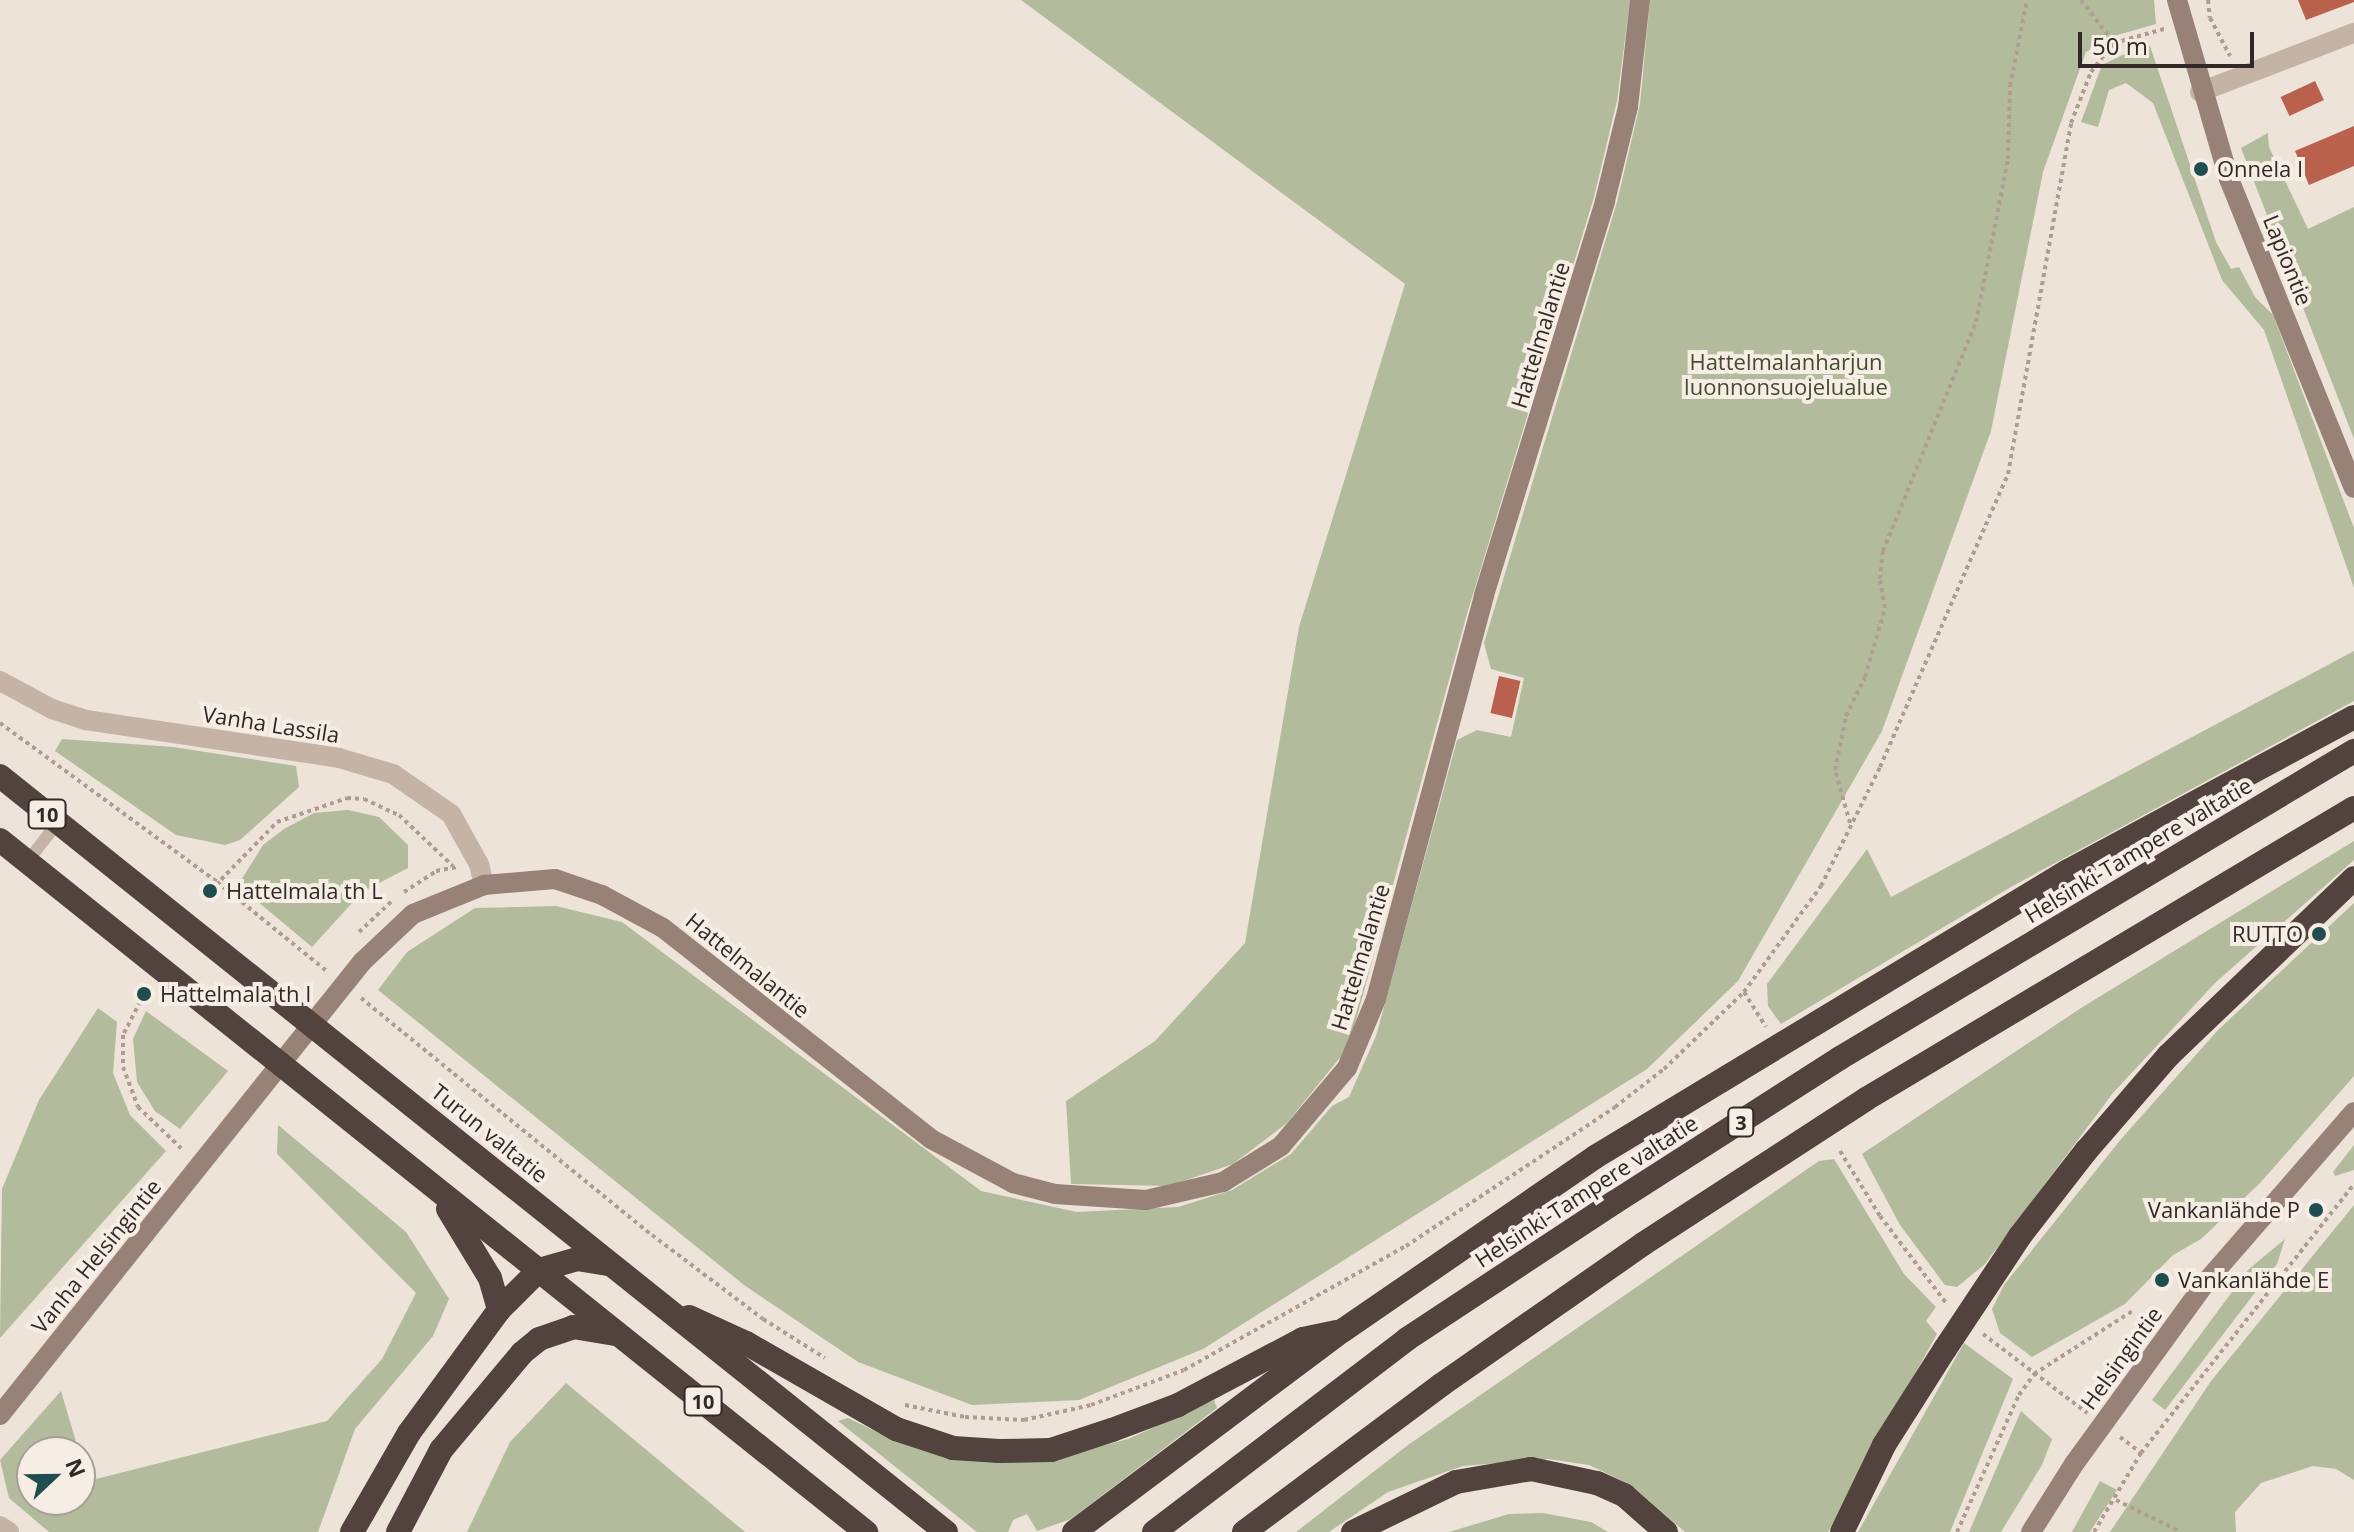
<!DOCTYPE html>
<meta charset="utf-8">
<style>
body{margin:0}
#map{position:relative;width:2354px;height:1532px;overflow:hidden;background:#eee3d9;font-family:"Open Sans",sans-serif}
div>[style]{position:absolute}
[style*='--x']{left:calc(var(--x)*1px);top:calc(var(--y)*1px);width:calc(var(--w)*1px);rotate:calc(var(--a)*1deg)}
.green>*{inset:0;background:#b2bb9b}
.building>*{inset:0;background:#b9614c;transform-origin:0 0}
.path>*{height:4px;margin-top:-2px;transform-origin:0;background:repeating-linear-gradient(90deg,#b09d91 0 4px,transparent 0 8px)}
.lane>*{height:12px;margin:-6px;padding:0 6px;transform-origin:6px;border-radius:6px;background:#c5b3a6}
.street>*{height:20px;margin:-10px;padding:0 10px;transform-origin:10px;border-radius:10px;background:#c5b3a6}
.secondary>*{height:20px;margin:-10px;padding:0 10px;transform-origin:10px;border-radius:10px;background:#988278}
.highway>*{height:24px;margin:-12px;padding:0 12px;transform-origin:12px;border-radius:12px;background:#52433e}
.dots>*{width:22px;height:22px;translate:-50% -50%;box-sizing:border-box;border:4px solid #f6ede4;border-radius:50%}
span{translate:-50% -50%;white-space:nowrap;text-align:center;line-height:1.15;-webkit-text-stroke:8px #f6ede4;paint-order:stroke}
.shield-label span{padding:2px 6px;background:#f6ede4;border:2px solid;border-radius:6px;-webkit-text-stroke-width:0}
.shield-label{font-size:20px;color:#322926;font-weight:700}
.poi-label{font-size:22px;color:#322926}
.left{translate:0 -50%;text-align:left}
.right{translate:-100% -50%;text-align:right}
.street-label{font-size:22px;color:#322926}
.park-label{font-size:22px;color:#434d2d}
.north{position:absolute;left:16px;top:1436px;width:80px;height:80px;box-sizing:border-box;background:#f6ede4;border:2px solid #a89f98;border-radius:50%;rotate:68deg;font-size:22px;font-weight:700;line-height:32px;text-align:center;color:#322926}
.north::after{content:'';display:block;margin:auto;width:28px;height:36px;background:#204e4f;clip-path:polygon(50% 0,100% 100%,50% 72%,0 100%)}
.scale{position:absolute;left:2078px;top:32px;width:176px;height:36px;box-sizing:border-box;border:4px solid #322926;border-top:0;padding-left:10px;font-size:24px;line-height:28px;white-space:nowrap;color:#322926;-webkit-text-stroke:6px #f6ede4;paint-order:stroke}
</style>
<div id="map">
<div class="green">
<div style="clip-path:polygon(1021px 0,1630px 0,1617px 101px,1594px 197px,1467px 614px,1355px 1024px,1343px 1054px,1287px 1123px,1233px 1164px,1169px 1186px,1071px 1184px,1066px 1101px,1155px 1041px,1245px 943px,1299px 627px,1405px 284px)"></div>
<div style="clip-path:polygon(1650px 0,2154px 0,2156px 24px,2114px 36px,2086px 52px,2043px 172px,1991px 431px,1882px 731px,1738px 981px,1647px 1069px,1203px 1349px,1079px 1400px,972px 1405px,858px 1362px,744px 1285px,378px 990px,407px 952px,475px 908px,556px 906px,622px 922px,981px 1191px,1077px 1212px,1178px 1207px,1232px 1190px,1291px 1154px,1332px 1106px,1349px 1097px,1376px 1036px,1457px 740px,1477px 730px,1511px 737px,1524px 678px,1491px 669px,1484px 643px,1617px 202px,1640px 104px)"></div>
<div style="clip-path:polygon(2143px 45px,2150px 46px,2216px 242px,2231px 269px,2239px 267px,2255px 297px,2273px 315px,2354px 528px,2354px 588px,2264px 330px,2222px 280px,2153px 103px,2126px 83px,2109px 90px,2098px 127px,2081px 122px,2102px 65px)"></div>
<div style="clip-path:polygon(2268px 133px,2269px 147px,2308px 229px,2354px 207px,2354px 439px,2241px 148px)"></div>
<div style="clip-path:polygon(2354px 651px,2354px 701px,2011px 887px,1781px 1024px,1768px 1006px,1767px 984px,1867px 849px,1891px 897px)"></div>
<div style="clip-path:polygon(62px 739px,173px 747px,296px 766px,299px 787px,240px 840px,225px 845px,176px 835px,55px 751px)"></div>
<div style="clip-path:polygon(348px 810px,379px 817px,408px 845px,408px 868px,362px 892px,312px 947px,238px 885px,263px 845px,284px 829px,314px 813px)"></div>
<div style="clip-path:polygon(2354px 841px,2354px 860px,2215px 983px,2113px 1093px,1985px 1264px,1957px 1287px,1945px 1285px,1900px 1225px,1862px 1154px,2081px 1008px)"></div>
<div style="clip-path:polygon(2354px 903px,2354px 1076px,2260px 1183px,2201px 1239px,2173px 1255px,2125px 1304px,2032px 1357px,2000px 1333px,1992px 1309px,2004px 1285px,2122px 1138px,2218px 1030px)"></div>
<div style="clip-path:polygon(98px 1008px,117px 1022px,113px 1073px,130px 1115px,166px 1151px,0 1338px,2px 1189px,39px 1100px)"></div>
<div style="clip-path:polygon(146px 1011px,228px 1071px,180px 1129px,155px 1111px,137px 1082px,133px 1039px)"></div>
<div style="clip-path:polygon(278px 1125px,406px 1232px,449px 1299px,433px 1336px,355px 1429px,318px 1532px,49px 1532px,9px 1498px,0 1460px,61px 1391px,79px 1452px,32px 1452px,32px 1500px,80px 1500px,80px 1456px,88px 1481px,327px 1421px,382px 1359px,416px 1293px,277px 1154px)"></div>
<div style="clip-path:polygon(2354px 1145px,2354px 1170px,2335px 1176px,2333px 1172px)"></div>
<div style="clip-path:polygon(1834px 1159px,1904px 1274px,1936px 1307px,1926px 1321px,1937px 1334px,1828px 1532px,1685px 1532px,1631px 1485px,1589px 1465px,1548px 1459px,1463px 1466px,1388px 1492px,1329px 1532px,1296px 1532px,1408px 1445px,1819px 1161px)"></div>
<div style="clip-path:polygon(2354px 1205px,2354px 1480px,2336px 1469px,2313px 1466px,2261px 1483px,2235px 1512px,2236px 1532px,2110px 1532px,2211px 1381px)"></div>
<div style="clip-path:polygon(2285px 1239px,2277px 1264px,2165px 1410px,2152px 1400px,2249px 1269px)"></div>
<div style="clip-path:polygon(1964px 1343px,2013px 1379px,1950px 1532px,1858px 1532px)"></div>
<div style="clip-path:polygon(566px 1383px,745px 1532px,467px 1532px,510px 1442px)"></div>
<div style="clip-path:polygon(1214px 1400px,1217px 1408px,1071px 1519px,1037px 1531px,1027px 1514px,1013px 1520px,1008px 1532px,977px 1532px,838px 1421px,848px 1418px,891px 1439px,1079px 1452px,1128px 1439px)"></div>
<div style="clip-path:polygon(2021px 1411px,2052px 1439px,2042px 1465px,2001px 1532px,1969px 1532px)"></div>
<div style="clip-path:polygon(2100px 1481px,2117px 1490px,2090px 1532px,2072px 1532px)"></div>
<div style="clip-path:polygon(1543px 1513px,1591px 1522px,1608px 1532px,1449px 1532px,1509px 1514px)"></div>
</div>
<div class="building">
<div style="clip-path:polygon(2298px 0,2354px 0,2354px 2px,2306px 20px)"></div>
<div style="left:2315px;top:81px;width:21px;height:38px;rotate:65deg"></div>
<div style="clip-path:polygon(2354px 126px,2354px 166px,2309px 185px,2295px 151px)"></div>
<div style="left:1499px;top:676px;width:22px;height:38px;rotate:13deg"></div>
</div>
<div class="path">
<div style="--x:2081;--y:0;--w:54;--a:52.5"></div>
<div style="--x:2208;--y:0;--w:18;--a:84"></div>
<div style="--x:2210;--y:18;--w:43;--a:62.2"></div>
<div style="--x:0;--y:723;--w:269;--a:36.2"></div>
<div style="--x:217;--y:882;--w:144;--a:39.1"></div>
<div style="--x:1850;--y:823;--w:55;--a:-105.8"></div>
<div style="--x:1835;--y:770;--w:55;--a:-78.5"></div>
<div style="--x:1846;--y:716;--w:43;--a:-64"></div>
<div style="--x:1865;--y:677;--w:72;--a:-73.8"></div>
<div style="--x:1885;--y:608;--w:29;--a:-100"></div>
<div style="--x:1880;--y:579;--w:28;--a:-84"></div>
<div style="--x:1883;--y:551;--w:247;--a:-67.9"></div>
<div style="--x:1976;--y:322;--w:166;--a:-78.9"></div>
<div style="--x:2008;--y:159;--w:73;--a:-88.4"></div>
<div style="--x:2010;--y:86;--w:88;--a:-78.8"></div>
<div style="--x:210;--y:891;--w:96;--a:-45.8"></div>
<div style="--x:277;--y:822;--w:74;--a:-18.9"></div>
<div style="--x:347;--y:798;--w:17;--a:3"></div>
<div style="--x:364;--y:799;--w:38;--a:25"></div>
<div style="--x:399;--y:815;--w:74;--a:43.4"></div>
<div style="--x:404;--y:892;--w:38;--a:-33"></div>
<div style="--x:436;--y:871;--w:21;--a:-11"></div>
<div style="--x:359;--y:932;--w:44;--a:-43.2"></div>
<div style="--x:1744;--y:992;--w:41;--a:57.8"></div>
<div style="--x:144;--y:994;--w:46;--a:117.1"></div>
<div style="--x:123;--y:1035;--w:32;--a:90"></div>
<div style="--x:123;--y:1067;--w:43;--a:69.4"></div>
<div style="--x:138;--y:1107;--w:62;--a:43.7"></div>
<div style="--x:361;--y:998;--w:375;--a:39.2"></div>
<div style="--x:652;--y:1235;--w:139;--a:37.1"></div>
<div style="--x:763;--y:1319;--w:73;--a:32.2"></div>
<div style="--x:1840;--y:1151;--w:76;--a:58.4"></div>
<div style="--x:1880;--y:1216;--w:109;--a:52.8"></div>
<div style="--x:1983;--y:1334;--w:131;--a:37.2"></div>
<div style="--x:905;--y:1405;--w:61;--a:11.3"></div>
<div style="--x:965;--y:1417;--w:59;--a:2.9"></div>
<div style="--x:1024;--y:1420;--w:69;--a:-12.6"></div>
<div style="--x:1091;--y:1405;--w:99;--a:-20.6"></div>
<div style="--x:1184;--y:1370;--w:254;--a:-29.2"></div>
<div style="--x:1406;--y:1246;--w:251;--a:-33.6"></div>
<div style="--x:1615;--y:1107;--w:62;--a:-37.8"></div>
<div style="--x:1664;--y:1069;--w:111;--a:-43.9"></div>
<div style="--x:1744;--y:992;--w:131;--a:-54"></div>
<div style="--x:1821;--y:886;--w:133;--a:-63.6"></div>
<div style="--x:1880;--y:767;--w:320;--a:-66.4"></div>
<div style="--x:2008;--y:474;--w:357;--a:-79.8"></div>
<div style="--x:2071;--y:123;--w:55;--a:-68.6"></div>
<div style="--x:2091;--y:72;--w:37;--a:-52"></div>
<div style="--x:2114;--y:43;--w:52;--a:-15.6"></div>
<div style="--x:2120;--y:1437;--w:26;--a:37"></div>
<div style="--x:2116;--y:1500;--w:72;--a:26.2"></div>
<div style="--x:1957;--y:1532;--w:150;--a:-65.7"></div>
<div style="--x:2019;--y:1395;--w:26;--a:-54"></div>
<div style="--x:2034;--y:1374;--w:119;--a:-32.6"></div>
<div style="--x:2094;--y:1532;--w:92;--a:-59.3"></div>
<div style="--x:2141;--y:1453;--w:343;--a:-51.6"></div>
</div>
<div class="lane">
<div style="--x:27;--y:862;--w:51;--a:-52.2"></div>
</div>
<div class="street">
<div style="--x:2200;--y:92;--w:165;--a:-21"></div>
<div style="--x:0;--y:681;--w:59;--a:28.3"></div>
<div style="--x:52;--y:709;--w:36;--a:18"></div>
<div style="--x:86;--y:720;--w:256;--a:8.5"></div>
<div style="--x:339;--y:758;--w:56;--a:16.5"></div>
<div style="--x:393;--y:774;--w:70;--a:34.6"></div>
<div style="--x:451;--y:814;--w:57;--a:60.8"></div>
<div style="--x:479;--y:864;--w:22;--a:77"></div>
<div style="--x:0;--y:1526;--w:11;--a:34"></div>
</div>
<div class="secondary">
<div style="--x:2177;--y:0;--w:186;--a:73.8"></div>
<div style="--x:2229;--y:179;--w:333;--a:68"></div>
<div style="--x:0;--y:1415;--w:580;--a:-51.37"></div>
<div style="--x:362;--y:962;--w:70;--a:-43.3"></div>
<div style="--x:413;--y:914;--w:77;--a:-22.2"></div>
<div style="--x:484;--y:885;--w:71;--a:-4.8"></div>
<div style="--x:555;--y:879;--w:50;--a:18.8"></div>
<div style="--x:602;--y:895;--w:69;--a:28.4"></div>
<div style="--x:663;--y:928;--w:341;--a:38.2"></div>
<div style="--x:931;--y:1139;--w:93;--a:28.2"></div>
<div style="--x:1013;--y:1183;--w:43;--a:14.7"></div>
<div style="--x:1055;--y:1194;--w:91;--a:3.8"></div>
<div style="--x:1146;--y:1200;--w:79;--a:-13.2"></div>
<div style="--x:1223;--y:1182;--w:68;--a:-31.8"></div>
<div style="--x:1281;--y:1146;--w:102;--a:-49.8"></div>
<div style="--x:1347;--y:1068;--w:75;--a:-67.2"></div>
<div style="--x:1376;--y:999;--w:418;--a:-75"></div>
<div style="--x:1484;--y:595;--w:412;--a:-72.9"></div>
<div style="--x:1605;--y:201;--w:97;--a:-76.3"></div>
<div style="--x:1628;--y:107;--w:108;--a:-83.6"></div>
<div style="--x:2031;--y:1532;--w:80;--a:-57.7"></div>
<div style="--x:2074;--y:1464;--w:225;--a:-54"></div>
<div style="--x:2206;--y:1282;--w:225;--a:-49"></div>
</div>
<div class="highway">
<div style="--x:0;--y:776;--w:1211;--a:38.63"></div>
<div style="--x:0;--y:840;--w:1109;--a:38.63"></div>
<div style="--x:448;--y:1209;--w:81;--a:58.7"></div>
<div style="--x:490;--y:1278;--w:33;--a:74"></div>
<div style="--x:689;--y:1317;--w:63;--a:24.5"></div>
<div style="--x:746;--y:1343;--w:173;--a:29.8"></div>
<div style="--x:896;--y:1429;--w:60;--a:18.4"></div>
<div style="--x:953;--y:1448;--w:46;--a:3.7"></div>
<div style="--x:999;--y:1451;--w:52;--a:-1.1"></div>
<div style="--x:1051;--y:1450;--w:64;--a:-18.2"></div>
<div style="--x:1112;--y:1430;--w:71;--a:-20.7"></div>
<div style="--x:1178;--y:1405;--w:141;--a:-27.8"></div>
<div style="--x:1303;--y:1339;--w:34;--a:-12"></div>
<div style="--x:352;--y:1532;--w:114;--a:-60.1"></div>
<div style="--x:409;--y:1433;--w:152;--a:-53.8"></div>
<div style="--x:499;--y:1310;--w:57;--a:-45"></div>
<div style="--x:539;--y:1270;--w:40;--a:-16"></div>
<div style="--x:577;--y:1259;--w:31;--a:9"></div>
<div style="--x:398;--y:1532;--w:93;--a:-62.3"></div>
<div style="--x:441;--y:1450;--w:126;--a:-50.1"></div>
<div style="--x:522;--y:1353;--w:22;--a:-39"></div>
<div style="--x:539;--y:1339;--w:36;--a:-19"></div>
<div style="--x:573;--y:1327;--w:44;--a:9.2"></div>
<div style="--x:1074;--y:1532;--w:335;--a:-36.9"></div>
<div style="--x:1342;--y:1331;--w:307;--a:-34.5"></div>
<div style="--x:1595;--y:1157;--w:553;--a:-31.16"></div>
<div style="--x:2068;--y:871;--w:325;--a:-28.3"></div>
<div style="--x:1154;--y:1532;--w:318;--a:-37.3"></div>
<div style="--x:1407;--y:1339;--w:249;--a:-33.4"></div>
<div style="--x:1615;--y:1202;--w:267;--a:-32.6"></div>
<div style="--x:1840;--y:1058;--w:599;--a:-30.85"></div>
<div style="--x:1244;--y:1532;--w:246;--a:-36.7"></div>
<div style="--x:1441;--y:1385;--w:246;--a:-34.9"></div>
<div style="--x:1643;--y:1244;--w:266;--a:-33"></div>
<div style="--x:1866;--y:1099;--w:568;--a:-30.81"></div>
<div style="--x:1353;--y:1532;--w:114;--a:-25.9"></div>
<div style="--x:1456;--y:1482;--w:76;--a:-9.8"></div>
<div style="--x:1531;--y:1469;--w:67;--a:12"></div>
<div style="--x:1597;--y:1483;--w:30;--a:24"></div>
<div style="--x:1624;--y:1495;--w:56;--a:41.4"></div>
<div style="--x:1842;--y:1532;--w:97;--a:-64.2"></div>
<div style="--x:1884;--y:1445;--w:114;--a:-57.6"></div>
<div style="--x:1945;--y:1349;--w:136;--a:-56.4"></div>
<div style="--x:2020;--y:1236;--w:108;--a:-52.2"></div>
<div style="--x:2086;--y:1151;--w:127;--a:-49.2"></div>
<div style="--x:2169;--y:1055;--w:256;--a:-43.7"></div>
</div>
<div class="dots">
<div style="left:2201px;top:169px;background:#204e4f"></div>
<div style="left:210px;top:891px;background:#204e4f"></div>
<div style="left:2319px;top:934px;background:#204e4f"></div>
<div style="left:144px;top:994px;background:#204e4f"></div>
<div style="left:2316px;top:1210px;background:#204e4f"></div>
<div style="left:2162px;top:1280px;background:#204e4f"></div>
</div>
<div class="shield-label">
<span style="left:47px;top:814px">10</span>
<span style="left:1741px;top:1122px">3</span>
<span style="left:703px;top:1401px">10</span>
</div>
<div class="poi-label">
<span class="left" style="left:2217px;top:169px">Onnela I</span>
<span class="left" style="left:226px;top:891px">Hattelmala th L</span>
<span class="right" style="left:2303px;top:934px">RUTTO</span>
<span class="left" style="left:160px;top:994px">Hattelmala th I</span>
<span class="right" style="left:2300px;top:1210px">Vankanlähde P</span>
<span class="left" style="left:2178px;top:1280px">Vankanlähde E</span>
</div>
<div class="street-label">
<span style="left:2288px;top:260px;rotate:68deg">Lapiontie</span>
<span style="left:1540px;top:335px;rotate:-73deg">Hattelmalantie</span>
<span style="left:271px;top:724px;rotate:9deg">Vanha Lassila</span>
<span style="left:2138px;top:850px;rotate:-31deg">Helsinki-Tampere valtatie</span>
<span style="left:1360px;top:957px;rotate:-73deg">Hattelmalantie</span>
<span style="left:748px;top:965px;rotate:39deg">Hattelmalantie</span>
<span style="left:490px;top:1133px;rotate:39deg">Turun valtatie</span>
<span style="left:1586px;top:1191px;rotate:-33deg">Helsinki-Tampere valtatie</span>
<span style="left:96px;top:1256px;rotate:-51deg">Vanha Helsingintie</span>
<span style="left:2121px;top:1358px;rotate:-54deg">Helsingintie</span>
</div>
<div class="park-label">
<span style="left:1786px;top:374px">Hattelmalanharjun<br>luonnonsuojelualue</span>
</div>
<div class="north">N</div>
<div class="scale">50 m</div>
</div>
